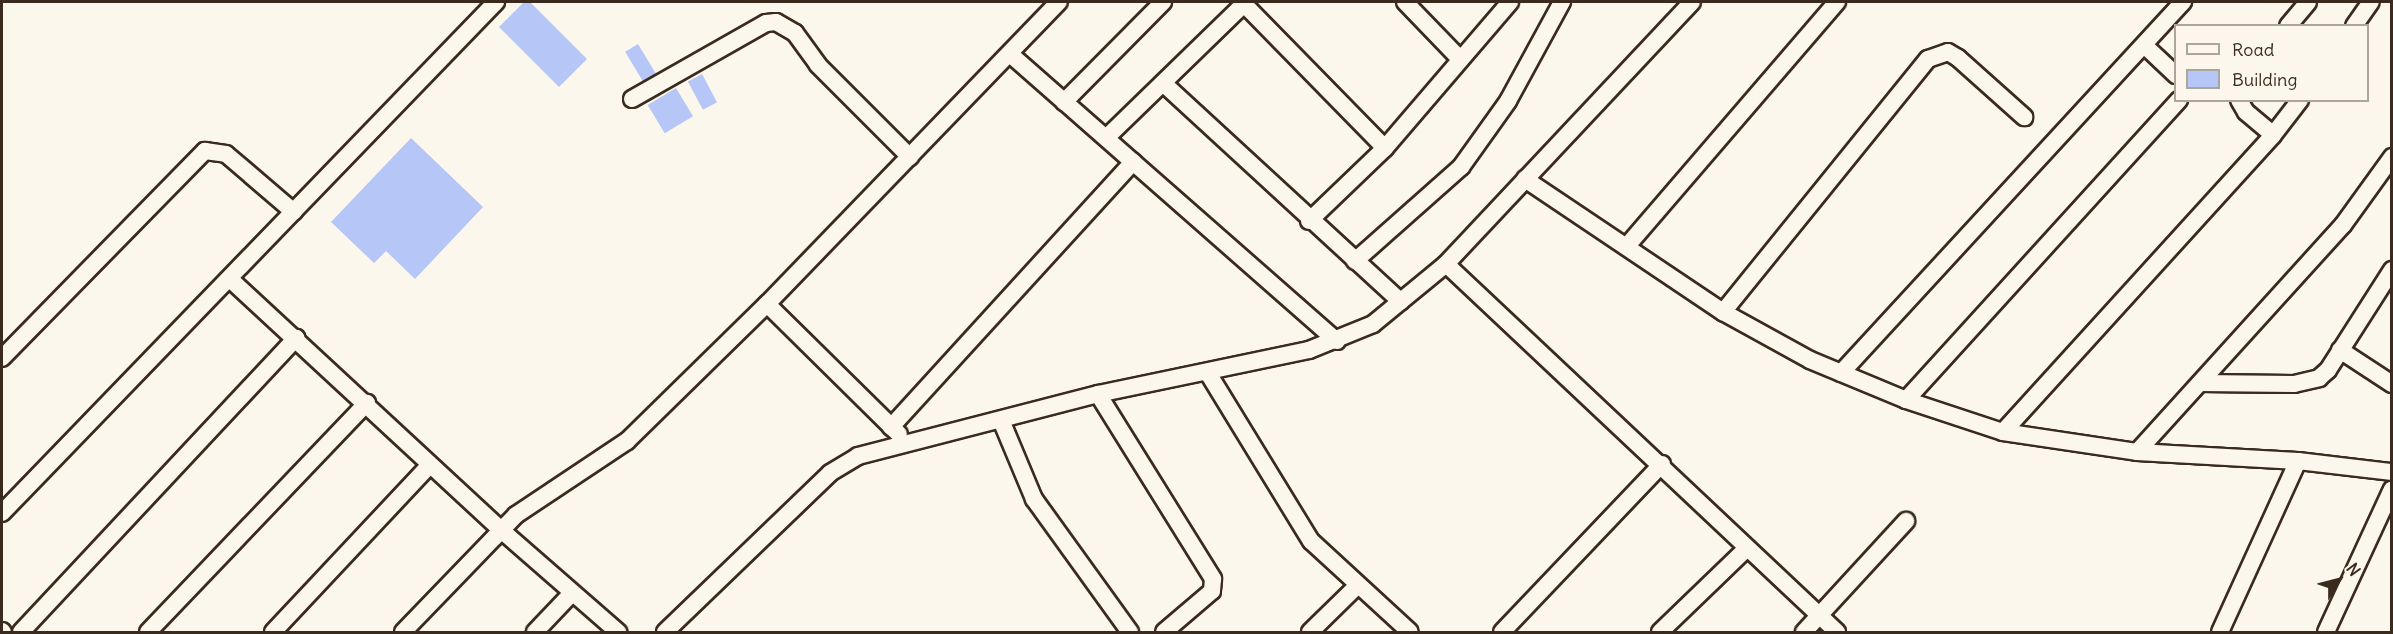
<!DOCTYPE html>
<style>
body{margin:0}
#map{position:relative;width:2393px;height:634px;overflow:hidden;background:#fbf7ec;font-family:Delius,sans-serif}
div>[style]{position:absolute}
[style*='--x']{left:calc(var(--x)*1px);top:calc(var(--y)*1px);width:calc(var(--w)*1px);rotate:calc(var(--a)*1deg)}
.building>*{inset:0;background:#b6c6f6;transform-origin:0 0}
.roads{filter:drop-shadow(2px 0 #3b2a1e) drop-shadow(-2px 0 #3b2a1e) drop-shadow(0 2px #3b2a1e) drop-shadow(0 -2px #3b2a1e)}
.street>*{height:16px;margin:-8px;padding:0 8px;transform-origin:8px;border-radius:8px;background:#fbf7ec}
span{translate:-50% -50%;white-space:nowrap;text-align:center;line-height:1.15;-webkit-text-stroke:6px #fbf7ec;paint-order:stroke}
.frame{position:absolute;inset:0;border:3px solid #3b2a1e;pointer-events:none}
.legend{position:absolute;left:2174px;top:24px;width:195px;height:78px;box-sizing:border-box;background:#fbf7ec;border:2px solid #aea59a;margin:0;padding:8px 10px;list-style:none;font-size:18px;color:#3b2a1e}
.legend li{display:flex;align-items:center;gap:12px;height:30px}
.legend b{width:30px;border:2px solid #aea59a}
.north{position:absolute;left:2309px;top:550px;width:60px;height:60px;-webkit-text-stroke:4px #fbf7ec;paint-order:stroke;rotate:54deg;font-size:16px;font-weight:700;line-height:24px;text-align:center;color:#3b2a1e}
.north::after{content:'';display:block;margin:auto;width:21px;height:27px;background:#3b2a1e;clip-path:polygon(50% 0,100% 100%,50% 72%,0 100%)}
</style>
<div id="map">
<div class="building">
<div style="clip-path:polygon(524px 2px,530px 2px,587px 59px,559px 87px,499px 27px)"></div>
<div style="left:638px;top:44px;width:35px;height:15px;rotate:59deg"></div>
<div style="left:702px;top:74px;width:32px;height:16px;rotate:62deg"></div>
<div style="left:676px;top:88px;width:33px;height:33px;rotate:59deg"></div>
<div style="clip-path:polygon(411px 138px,483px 207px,415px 279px,386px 251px,374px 263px,331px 222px)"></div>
</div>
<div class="roads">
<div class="street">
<div style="--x:1242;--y:2;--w:204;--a:45.6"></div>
<div style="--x:1405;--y:2;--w:79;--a:46"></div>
<div style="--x:2288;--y:26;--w:31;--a:-50"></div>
<div style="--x:2354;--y:26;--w:29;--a:-55"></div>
<div style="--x:2144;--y:45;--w:44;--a:43.2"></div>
<div style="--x:1010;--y:54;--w:435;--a:41.3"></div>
<div style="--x:1163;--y:83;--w:323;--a:42.6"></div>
<div style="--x:632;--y:99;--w:154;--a:-29.6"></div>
<div style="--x:766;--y:23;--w:10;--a:-6"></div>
<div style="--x:776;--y:22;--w:22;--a:30"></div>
<div style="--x:795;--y:33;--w:39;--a:54"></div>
<div style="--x:818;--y:65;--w:130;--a:45"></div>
<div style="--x:2239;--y:100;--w:14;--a:60"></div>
<div style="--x:2246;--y:112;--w:35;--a:40"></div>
<div style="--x:1064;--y:102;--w:141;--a:-45.3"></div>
<div style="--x:1106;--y:138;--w:192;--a:-44.2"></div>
<div style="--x:1525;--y:179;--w:239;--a:33.9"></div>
<div style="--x:1723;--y:312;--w:99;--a:28.9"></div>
<div style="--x:1810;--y:360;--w:104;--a:22.6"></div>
<div style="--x:1906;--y:400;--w:102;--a:18.3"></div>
<div style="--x:2003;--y:432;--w:135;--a:8.5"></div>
<div style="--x:2137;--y:452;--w:161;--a:3.2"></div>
<div style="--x:2298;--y:461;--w:95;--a:6.7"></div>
<div style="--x:1309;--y:221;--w:105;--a:-43.8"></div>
<div style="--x:1385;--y:148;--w:192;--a:-49.4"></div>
<div style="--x:1627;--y:246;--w:322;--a:-49.3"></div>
<div style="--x:1355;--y:261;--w:142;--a:-41.6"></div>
<div style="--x:1461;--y:167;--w:81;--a:-54.5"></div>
<div style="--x:1508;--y:101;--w:113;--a:-61.4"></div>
<div style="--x:1446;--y:264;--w:537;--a:43.26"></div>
<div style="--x:230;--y:279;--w:368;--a:42.8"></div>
<div style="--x:500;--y:529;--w:157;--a:41.1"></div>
<div style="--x:767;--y:304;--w:185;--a:44.6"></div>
<div style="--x:1723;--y:312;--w:326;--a:-51"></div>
<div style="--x:1928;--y:59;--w:21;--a:-19"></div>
<div style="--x:1948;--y:52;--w:12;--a:31"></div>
<div style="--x:1958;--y:58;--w:89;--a:41.8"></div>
<div style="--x:2340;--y:350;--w:62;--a:33.2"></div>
<div style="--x:2;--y:358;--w:290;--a:-45.6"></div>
<div style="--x:205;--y:151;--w:21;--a:8"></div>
<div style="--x:226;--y:154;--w:89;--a:40.5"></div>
<div style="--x:1208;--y:373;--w:197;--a:58.5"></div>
<div style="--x:1311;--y:541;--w:134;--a:42.6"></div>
<div style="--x:1841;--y:373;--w:505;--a:-47.33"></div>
<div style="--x:2200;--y:383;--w:94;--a:0.6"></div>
<div style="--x:2294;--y:384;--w:26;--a:-13"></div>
<div style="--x:2319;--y:378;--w:12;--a:-42"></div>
<div style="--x:2328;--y:370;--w:119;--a:-57.4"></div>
<div style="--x:1098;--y:394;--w:218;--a:58.1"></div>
<div style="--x:1213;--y:579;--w:12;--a:95"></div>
<div style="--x:1212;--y:591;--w:63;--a:139.5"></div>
<div style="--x:1906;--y:400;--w:406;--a:-47.7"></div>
<div style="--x:1001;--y:420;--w:86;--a:67.3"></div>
<div style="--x:1034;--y:499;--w:164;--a:54.2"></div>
<div style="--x:891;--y:427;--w:359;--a:-47.6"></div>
<div style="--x:2003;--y:432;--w:401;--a:-47.7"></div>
<div style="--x:2273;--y:135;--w:44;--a:-52.4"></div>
<div style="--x:2137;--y:452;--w:307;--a:-47.8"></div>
<div style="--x:2343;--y:225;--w:84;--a:-54.2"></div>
<div style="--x:2;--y:513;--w:711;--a:-45.97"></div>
<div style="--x:2;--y:631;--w:1;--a:45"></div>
<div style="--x:21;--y:632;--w:403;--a:-46.9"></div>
<div style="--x:148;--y:632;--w:317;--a:-46.3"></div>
<div style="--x:273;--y:632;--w:229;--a:-46.8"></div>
<div style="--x:403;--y:632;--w:163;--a:-46"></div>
<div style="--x:516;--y:515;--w:133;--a:-33.7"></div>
<div style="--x:627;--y:441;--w:196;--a:-44.4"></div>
<div style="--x:767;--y:304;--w:420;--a:-46"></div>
<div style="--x:535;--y:632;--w:52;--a:-46.5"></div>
<div style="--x:665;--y:632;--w:229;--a:-43.9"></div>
<div style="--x:830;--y:473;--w:33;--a:-31"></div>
<div style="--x:858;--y:456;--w:248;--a:-14.5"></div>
<div style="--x:1098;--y:394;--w:216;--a:-11.8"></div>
<div style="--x:1309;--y:350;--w:69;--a:-22.1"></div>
<div style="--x:1373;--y:324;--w:94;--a:-39.4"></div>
<div style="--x:1446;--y:264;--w:359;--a:-46.8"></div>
<div style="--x:1310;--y:632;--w:67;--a:-44.4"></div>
<div style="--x:1502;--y:632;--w:232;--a:-46.4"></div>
<div style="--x:1660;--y:632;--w:120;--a:-44"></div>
<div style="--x:1804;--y:632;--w:151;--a:-47.4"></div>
<div style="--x:2220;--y:632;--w:188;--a:-65.5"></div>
<div style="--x:2326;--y:632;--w:157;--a:-65.2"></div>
</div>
</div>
<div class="frame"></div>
<ul class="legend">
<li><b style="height:8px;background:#fbf7ec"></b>Road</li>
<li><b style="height:16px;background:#b6c6f6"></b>Building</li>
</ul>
<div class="north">N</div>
</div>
